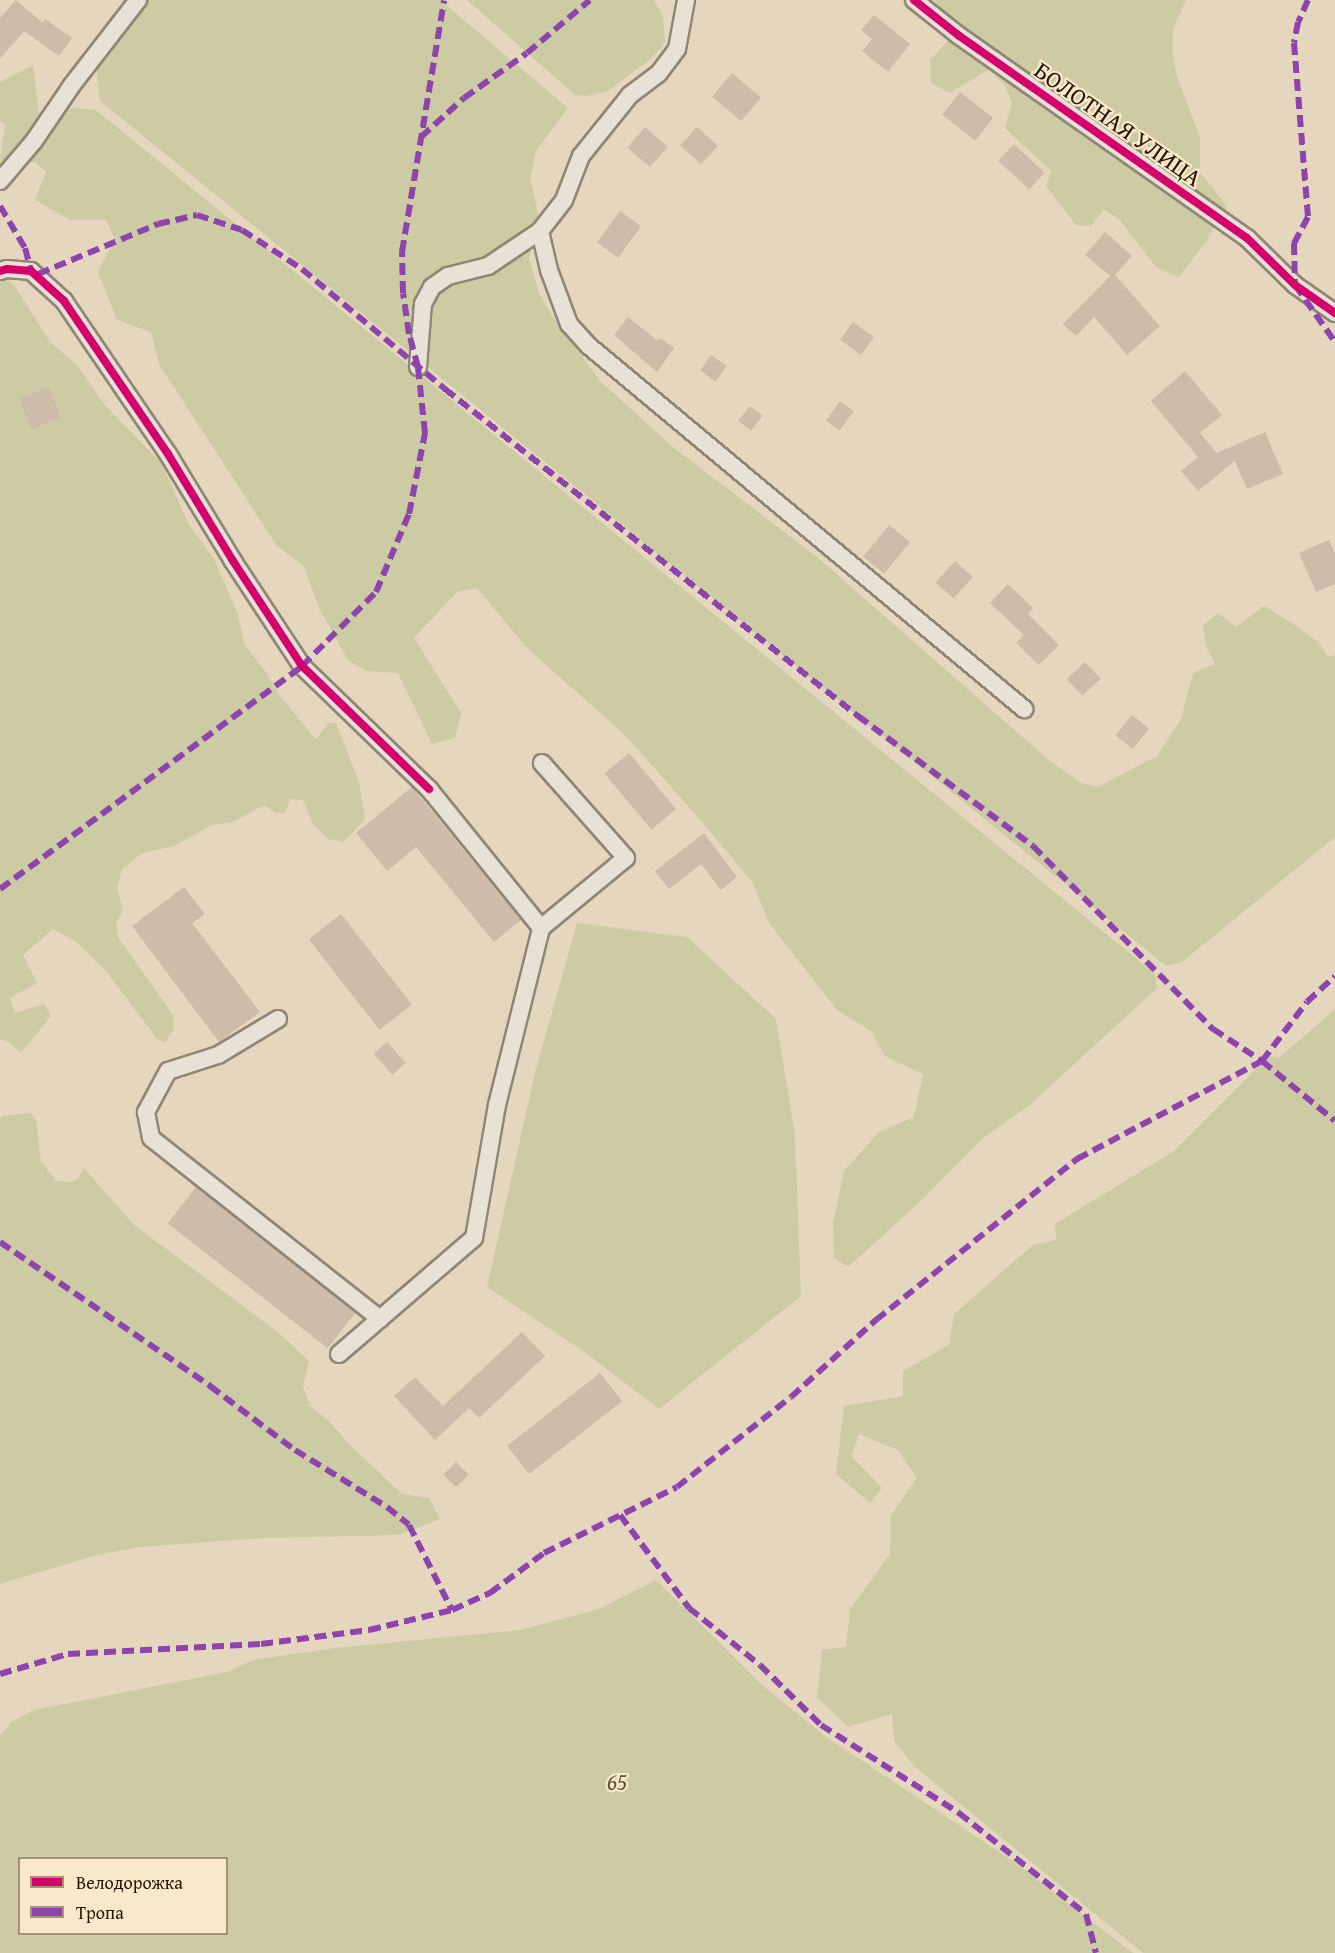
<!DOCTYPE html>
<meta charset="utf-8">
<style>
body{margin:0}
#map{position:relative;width:1335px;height:1953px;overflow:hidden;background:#e5d7bd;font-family:"Gentium Book Plus",serif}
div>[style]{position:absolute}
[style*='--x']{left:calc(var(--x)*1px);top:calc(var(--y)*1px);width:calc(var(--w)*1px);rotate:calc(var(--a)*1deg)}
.green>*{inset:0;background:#cccba3}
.building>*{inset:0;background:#cdbca9;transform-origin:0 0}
.roads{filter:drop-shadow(2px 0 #908675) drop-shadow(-2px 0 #908675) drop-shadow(0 2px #908675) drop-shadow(0 -2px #908675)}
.minor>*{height:16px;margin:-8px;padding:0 8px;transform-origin:8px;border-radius:8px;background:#e8e1d5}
.quiet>*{height:6px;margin-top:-3px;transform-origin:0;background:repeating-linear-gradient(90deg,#8e44ad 0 12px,transparent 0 18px)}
.cycleway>*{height:8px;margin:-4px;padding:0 4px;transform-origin:4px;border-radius:4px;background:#d6006c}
span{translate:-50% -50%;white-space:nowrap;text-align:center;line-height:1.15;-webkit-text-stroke:4.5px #f9e8c9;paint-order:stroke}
.street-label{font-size:24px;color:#261400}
.park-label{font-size:24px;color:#595131;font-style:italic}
.legend{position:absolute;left:18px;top:1857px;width:210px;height:78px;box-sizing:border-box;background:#f9e8c9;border:2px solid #a59379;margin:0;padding:8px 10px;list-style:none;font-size:18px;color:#261400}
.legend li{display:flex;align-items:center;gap:12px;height:30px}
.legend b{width:30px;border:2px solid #a59379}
</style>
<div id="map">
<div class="green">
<div style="clip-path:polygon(143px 0,440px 0,568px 108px,536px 151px,530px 178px,539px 218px,529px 258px,539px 293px,551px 314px,601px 382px,673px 447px,817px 557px,1049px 760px,1081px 783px,1098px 787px,1157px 756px,1181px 719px,1193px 673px,1215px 664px,1206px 646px,1203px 625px,1218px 613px,1236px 627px,1264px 606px,1292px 623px,1318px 642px,1328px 657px,1335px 655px,1335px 837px,1182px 962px,1166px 966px,100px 101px,96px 62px)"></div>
<div style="clip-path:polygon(467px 0,654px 0,663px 16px,665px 42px,653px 57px,608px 91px,587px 96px,575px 95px)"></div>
<div style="clip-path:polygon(935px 0,1186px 0,1173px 29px,1172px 51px,1177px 77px,1200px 137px,1200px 172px,1227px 206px,1206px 242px,1179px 277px,1156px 267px,1120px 220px,1104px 209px,1091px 226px,1076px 225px,1046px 186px,1051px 171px,1005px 128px,1012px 103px,1006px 87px,989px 69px,950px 93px,931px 83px,930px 60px,950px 39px)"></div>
<div style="clip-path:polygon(33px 65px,39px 115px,75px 108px,96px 110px,1155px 974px,1157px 988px,1031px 1104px,983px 1138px,922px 1200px,848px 1267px,834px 1258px,833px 1223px,844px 1171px,879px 1132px,914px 1117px,923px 1074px,885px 1056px,871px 1031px,837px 1010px,769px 923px,753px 883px,697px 816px,625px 735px,527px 648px,477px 588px,457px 592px,414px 638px,461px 713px,455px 738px,432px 744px,398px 673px,366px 671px,348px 660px,319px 608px,304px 566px,277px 546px,159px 364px,151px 332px,117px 320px,98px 272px,115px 239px,106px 220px,70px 220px,35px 200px,46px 172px,35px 162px,0 163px,5px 124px,0 121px,0 82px)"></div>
<div style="clip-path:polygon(0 270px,16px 288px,50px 342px,77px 365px,104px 404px,162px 464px,188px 523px,215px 561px,238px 614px,244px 644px,266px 672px,278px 693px,316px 740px,328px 723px,336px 723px,359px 782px,365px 819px,344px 842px,328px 839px,313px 824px,303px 800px,290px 799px,285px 813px,276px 813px,264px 805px,233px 822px,212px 825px,174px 846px,142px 853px,122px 869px,117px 888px,123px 910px,116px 924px,118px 937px,173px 1015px,174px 1029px,165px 1042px,158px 1040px,106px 971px,76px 942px,53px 929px,23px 955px,37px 983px,10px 998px,15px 1013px,44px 1004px,51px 1016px,21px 1053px,9px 1042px,0 1039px)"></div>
<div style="clip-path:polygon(577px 923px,687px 937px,776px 1019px,795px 1136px,801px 1296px,659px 1409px,582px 1350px,487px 1287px,535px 1073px)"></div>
<div style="clip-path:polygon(1335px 1009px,1335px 1953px,1143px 1953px,915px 1767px,894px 1741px,892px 1714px,848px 1727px,817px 1697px,822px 1650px,846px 1647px,850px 1609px,890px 1554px,891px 1515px,917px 1478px,898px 1450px,859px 1434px,851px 1456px,882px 1488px,870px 1503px,836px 1474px,844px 1406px,903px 1396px,903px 1371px,949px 1345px,954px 1314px,1033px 1245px,1056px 1240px,1055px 1224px,1174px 1151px,1269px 1056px,1279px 1058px)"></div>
<div style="clip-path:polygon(31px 1113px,36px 1120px,41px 1161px,56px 1181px,71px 1182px,78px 1179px,84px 1168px,133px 1224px,279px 1333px,309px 1361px,303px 1386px,310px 1406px,329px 1421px,350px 1445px,402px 1494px,429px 1498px,440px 1519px,399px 1535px,264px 1538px,140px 1547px,97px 1555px,0 1584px,0 1119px,3px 1116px)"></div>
<div style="clip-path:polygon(evenodd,656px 1580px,762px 1685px,825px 1736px,1010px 1859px,1133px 1953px,0 1953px,0 1736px,11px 1722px,34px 1710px,227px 1672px,253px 1660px,335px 1648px,520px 1630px,599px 1609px,656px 1580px,20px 1858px,226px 1858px,226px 1934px,20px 1934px,20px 1858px)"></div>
</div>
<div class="building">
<div style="clip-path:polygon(16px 0,43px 23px,45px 19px,72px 38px,59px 56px,24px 31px,0 59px,0 18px)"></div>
<div style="clip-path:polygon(874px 15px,910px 44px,888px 72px,862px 51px,872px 39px,861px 30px)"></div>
<div style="left:732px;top:73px;width:38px;height:31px;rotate:40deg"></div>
<div style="left:960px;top:92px;width:42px;height:29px;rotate:38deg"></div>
<div style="left:645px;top:127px;width:30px;height:27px;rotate:41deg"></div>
<div style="left:697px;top:127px;width:28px;height:25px;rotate:42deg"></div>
<div style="left:1014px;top:144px;width:42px;height:23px;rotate:43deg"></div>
<div style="left:620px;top:211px;width:26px;height:39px;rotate:36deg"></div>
<div style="clip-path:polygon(1105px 232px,1132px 256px,1115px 275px,1160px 326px,1127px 355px,1094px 317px,1076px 336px,1063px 324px,1110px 276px,1085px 255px)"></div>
<div style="clip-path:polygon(628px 317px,658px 341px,660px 338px,674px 348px,657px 372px,614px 335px)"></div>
<div style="left:853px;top:322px;width:26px;height:22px;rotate:36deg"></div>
<div style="left:711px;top:355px;width:19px;height:19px;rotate:35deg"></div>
<div style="clip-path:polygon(1185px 371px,1222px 415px,1200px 433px,1217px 453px,1265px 432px,1283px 474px,1247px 489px,1235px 461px,1198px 491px,1181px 471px,1198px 457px,1151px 401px)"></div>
<div style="left:49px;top:387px;width:33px;height:32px;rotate:69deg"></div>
<div style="left:840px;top:401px;width:17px;height:24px;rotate:36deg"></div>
<div style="left:750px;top:406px;width:16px;height:19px;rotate:38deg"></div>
<div style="left:889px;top:525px;width:27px;height:41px;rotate:39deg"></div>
<div style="clip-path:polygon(1329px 540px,1335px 554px,1335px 584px,1316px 592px,1299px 553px)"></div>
<div style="left:955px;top:561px;width:24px;height:29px;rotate:42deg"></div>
<div style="clip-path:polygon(1008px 584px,1033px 608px,1028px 614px,1059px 645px,1039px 665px,1016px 643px,1024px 635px,990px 603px)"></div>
<div style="left:1085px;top:662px;width:23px;height:25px;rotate:47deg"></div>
<div style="left:1132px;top:715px;width:22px;height:26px;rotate:39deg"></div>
<div style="left:629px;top:753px;width:73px;height:32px;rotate:50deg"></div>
<div style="clip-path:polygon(412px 787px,521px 920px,494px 942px,416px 847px,387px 871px,356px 833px)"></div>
<div style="clip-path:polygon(704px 833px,737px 877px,721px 890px,701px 864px,669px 889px,655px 871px)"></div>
<div style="clip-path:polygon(184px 887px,205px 914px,192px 923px,260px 1012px,219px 1042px,132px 926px)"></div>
<div style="left:341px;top:914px;width:115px;height:41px;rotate:52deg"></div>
<div style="left:387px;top:1042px;width:28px;height:18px;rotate:48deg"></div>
<div style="left:196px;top:1187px;width:203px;height:46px;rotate:38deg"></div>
<div style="clip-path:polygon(522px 1332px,545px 1356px,479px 1418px,469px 1408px,435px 1440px,394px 1396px,415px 1377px,443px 1406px)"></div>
<div style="left:600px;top:1373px;width:36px;height:118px;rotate:52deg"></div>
<div style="left:456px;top:1462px;width:18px;height:18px;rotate:45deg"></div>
</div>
<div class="roads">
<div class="minor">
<div style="--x:914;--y:0;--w:56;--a:38.5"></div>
<div style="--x:958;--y:35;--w:353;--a:35.1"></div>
<div style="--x:1247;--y:238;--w:67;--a:44.4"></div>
<div style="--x:1295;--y:285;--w:49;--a:35"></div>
<div style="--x:0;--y:181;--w:52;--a:-49.6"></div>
<div style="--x:34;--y:141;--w:68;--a:-55.8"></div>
<div style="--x:72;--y:85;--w:108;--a:-52.2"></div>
<div style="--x:540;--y:231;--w:40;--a:77"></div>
<div style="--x:549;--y:270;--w:58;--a:69.7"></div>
<div style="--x:569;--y:324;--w:30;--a:48"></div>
<div style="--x:589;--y:346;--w:567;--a:39.84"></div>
<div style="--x:0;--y:271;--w:7;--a:-16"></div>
<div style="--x:7;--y:269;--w:24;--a:5"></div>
<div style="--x:31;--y:271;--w:45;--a:42.3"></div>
<div style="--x:64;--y:301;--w:185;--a:55.8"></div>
<div style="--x:168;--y:454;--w:125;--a:58.7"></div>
<div style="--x:233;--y:561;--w:126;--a:56.7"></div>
<div style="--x:302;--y:666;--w:177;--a:44.1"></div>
<div style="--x:429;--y:789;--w:179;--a:51.1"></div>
<div style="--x:418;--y:367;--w:63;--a:-85.5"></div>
<div style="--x:423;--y:304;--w:19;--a:-62"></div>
<div style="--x:432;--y:287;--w:19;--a:-35"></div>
<div style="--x:448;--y:276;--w:41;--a:-14"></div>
<div style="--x:488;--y:266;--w:63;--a:-33.9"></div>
<div style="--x:540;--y:231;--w:39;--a:-52"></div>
<div style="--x:564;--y:200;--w:47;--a:-68.9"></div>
<div style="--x:581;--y:156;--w:78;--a:-51.2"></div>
<div style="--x:630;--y:95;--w:36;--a:-37"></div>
<div style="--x:659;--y:73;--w:30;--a:-53"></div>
<div style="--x:677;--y:49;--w:50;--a:-79.6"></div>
<div style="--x:278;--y:1019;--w:70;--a:149"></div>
<div style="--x:218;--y:1055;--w:52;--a:162.3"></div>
<div style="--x:168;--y:1071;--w:47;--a:118.2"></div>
<div style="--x:146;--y:1112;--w:26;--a:79"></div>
<div style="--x:151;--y:1138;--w:292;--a:38.3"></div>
<div style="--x:339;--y:1354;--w:178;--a:-40.7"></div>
<div style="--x:474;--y:1238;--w:135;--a:-80.2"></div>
<div style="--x:497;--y:1105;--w:182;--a:-76"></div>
<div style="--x:541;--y:928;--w:110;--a:-39.5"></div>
<div style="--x:626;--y:858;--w:127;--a:-131.5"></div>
</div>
</div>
<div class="quiet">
<div style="--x:1308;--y:0;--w:24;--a:114"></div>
<div style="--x:1298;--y:22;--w:21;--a:101"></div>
<div style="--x:1294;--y:43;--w:175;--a:85.4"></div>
<div style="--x:1308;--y:217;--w:30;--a:118"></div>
<div style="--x:1294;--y:243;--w:42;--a:88.6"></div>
<div style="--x:1295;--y:285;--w:70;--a:54.9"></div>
<div style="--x:421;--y:137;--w:58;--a:-42.2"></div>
<div style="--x:464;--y:98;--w:77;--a:-35.5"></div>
<div style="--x:527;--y:53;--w:82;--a:-40.1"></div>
<div style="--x:0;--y:206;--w:49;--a:59.2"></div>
<div style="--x:25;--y:248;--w:24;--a:75"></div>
<div style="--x:38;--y:274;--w:130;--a:-22.6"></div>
<div style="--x:158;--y:224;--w:40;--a:-13"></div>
<div style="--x:197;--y:215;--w:47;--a:18.4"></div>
<div style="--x:242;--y:230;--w:72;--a:33"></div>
<div style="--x:302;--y:269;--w:187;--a:40"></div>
<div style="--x:445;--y:389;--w:527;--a:38.37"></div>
<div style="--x:858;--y:716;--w:218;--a:36.6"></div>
<div style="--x:1033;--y:846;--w:257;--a:45.5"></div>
<div style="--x:1213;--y:1029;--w:59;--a:33.1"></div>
<div style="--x:1262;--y:1061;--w:94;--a:39.4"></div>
<div style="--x:0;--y:889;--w:375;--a:-36.4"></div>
<div style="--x:302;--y:666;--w:105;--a:-45"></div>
<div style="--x:376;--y:592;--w:85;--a:-67.1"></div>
<div style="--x:409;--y:514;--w:83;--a:-78.8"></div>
<div style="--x:425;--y:433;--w:66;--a:-96.1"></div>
<div style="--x:418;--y:367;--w:34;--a:-105"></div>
<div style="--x:409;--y:334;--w:41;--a:-98.3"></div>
<div style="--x:403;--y:293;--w:41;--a:-91.4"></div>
<div style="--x:402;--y:252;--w:255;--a:-80.5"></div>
<div style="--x:0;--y:1242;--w:255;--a:34.4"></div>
<div style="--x:210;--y:1386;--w:106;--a:37"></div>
<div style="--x:295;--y:1450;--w:108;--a:31.8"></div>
<div style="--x:387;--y:1507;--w:28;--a:39"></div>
<div style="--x:409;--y:1525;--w:95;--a:63.2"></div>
<div style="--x:620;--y:1515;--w:116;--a:53.4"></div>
<div style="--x:689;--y:1608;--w:91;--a:38.8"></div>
<div style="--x:760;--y:1665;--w:86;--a:44.5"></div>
<div style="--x:821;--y:1725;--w:164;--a:32.5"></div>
<div style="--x:959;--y:1813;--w:162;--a:38.5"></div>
<div style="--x:1086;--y:1914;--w:40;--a:75.6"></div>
<div style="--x:0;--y:1674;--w:71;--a:-16.4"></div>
<div style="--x:68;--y:1654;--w:193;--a:-3"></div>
<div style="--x:261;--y:1644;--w:109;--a:-7.4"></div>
<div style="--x:369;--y:1630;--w:85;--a:-13.5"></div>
<div style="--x:452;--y:1610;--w:42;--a:-24.1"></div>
<div style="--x:490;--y:1593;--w:67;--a:-36.5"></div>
<div style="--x:544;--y:1553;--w:148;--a:-26.4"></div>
<div style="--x:677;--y:1487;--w:145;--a:-38.3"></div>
<div style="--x:791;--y:1397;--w:115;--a:-42.2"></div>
<div style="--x:876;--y:1320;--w:258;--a:-38.7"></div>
<div style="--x:1077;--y:1159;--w:209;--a:-27.9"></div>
<div style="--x:1262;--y:1061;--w:74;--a:-52.7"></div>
<div style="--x:1307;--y:1002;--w:38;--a:-43"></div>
</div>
<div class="cycleway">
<div style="--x:914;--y:0;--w:56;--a:38.5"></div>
<div style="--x:958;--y:35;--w:353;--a:35.1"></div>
<div style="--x:1247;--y:238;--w:67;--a:44.4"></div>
<div style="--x:1295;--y:285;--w:49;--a:35"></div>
<div style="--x:0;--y:271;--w:7;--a:-16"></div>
<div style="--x:7;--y:269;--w:24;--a:5"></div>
<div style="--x:31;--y:271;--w:45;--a:42.3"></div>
<div style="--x:64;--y:301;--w:185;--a:55.8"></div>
<div style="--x:168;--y:454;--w:125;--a:58.7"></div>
<div style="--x:233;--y:561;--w:126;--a:56.7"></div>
<div style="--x:302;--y:666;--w:177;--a:44.1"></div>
</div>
<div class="street-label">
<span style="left:1118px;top:124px;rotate:35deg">БОЛОТНАЯ УЛИЦА</span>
</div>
<div class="park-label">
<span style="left:617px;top:1782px">65</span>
</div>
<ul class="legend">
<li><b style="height:8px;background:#d6006c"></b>Велодорожка</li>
<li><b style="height:8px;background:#8e44ad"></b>Тропа</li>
</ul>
</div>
